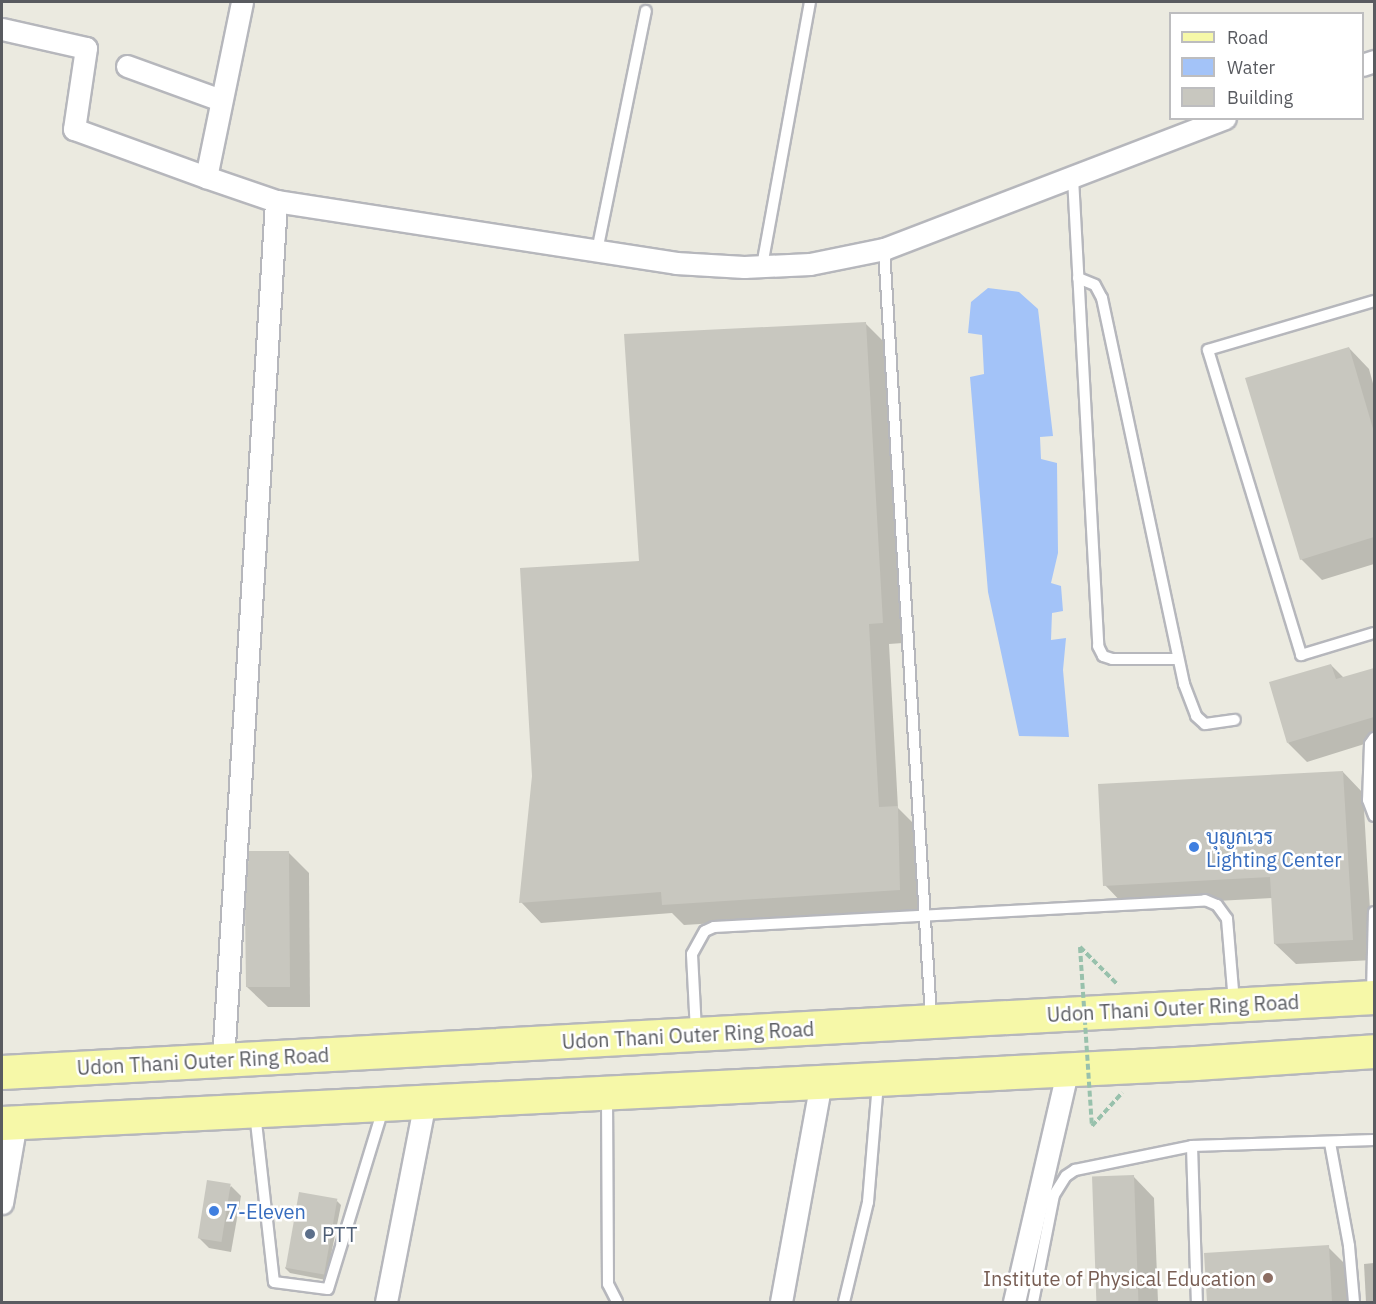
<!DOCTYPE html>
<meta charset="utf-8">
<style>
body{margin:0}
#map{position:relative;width:1376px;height:1304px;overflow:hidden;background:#ebeae0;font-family:"IBM Plex Sans",Sarabun,sans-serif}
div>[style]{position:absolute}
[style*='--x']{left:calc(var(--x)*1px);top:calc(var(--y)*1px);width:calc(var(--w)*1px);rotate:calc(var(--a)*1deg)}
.water>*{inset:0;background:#a3c3f8}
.shadow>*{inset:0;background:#0003}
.building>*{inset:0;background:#c8c7bf;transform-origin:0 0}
.path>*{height:4px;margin-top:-2px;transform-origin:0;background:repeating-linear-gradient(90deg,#98c1ac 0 6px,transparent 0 9px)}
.roads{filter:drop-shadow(2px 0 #b6b7bc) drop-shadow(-2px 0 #b6b7bc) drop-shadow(0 2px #b6b7bc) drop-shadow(0 -2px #b6b7bc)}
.lane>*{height:10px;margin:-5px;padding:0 5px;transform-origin:5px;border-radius:5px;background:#fff}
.street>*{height:21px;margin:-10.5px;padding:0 10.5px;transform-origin:10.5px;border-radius:10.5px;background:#fff}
.primary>*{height:33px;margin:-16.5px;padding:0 16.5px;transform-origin:16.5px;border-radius:16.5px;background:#f6f8a8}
.path-bridge>*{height:4px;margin-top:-2px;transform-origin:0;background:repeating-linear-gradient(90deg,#98c1ac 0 6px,transparent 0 9px)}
.dots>*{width:16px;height:16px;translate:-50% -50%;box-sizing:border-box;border:3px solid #fff;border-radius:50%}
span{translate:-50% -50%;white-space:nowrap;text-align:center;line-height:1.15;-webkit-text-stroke:5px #fff;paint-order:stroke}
.shop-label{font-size:20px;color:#366cbe}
.left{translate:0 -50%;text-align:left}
.street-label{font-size:20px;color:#595b60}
.service-label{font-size:20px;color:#4e5e75}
.education-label{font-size:20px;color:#785e54}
.right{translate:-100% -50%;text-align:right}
.frame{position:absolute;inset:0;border:3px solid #595b60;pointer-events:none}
.legend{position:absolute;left:1169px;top:12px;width:195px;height:108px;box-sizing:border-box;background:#fff;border:2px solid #bdbdbf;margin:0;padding:8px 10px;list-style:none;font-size:18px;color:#595b60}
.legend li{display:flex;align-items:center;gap:12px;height:30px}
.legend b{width:30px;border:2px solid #bdbdbf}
</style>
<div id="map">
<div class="water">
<div style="clip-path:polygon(988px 288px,1019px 292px,1038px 309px,1053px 436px,1040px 437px,1041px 459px,1057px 463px,1058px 553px,1051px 583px,1061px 586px,1063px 611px,1052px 613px,1051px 640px,1066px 638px,1063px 670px,1069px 737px,1019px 736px,988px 592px,970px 377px,984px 374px,982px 335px,968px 333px,971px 302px)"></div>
</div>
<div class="shadow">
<div style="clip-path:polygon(866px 324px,886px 344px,903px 643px,889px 644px,898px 808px,918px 828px,920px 910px,684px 925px,672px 913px,541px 923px,521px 902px,640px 562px)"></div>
<div style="clip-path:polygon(1349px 348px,1369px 369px,1374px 387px,1374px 564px,1322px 580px,1301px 559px)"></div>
<div style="clip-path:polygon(1331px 665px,1344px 678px,1374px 669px,1374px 741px,1307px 762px,1288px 743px)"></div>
<div style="clip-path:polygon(1343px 772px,1363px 793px,1373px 960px,1296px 964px,1275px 944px,1273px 898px,1125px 906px,1105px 885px)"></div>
<div style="clip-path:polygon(288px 852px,309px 873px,310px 1007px,268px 1007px,247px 987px)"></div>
<div style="clip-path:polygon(1134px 1177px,1154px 1198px,1158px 1302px,1098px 1302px,1093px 1179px)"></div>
<div style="clip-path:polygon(231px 1186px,241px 1196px,231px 1252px,209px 1248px,199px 1238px)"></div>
<div style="clip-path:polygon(337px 1201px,341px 1205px,326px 1280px,290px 1273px,285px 1268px)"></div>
<div style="clip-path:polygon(1328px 1247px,1349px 1268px,1351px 1302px,1208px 1302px,1205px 1254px)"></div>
<div style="clip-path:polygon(1374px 1263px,1374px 1302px,1366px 1302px,1364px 1264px)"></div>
</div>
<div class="building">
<div style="clip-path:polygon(866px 322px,883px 623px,869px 624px,879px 807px,898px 806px,900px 890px,662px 905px,661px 892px,519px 903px,532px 776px,520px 568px,639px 561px,624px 334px)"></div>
<div style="clip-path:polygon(1349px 347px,1374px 432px,1374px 537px,1300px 560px,1245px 378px)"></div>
<div style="clip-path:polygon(1331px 664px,1336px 679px,1374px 668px,1374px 717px,1287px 743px,1269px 682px)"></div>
<div style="clip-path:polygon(1343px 771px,1353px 940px,1274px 944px,1270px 877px,1103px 886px,1098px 784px)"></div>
<div style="clip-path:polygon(249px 851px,289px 851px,290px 987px,246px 987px,245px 907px)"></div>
<div style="left:1134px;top:1175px;width:127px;height:42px;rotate:88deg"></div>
<div style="left:207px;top:1180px;width:24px;height:59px;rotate:9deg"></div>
<div style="left:299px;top:1192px;width:39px;height:77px;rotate:10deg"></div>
<div style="clip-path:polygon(1329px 1245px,1332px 1302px,1207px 1302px,1204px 1253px)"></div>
</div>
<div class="path">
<div style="--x:1080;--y:947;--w:54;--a:45"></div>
<div style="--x:1092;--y:1126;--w:45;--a:-47.7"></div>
</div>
<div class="roads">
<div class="lane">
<div style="--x:1073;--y:178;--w:469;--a:86.9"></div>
<div style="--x:1098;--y:646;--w:11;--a:63"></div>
<div style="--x:1103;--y:656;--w:9;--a:18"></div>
<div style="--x:1112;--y:659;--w:65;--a:0"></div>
<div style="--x:884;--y:249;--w:770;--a:86.5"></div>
<div style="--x:597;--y:251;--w:245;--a:-78.5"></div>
<div style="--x:762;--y:266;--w:268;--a:-79.7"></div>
<div style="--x:1078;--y:278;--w:18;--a:22"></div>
<div style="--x:1095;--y:285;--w:15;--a:62"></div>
<div style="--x:1102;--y:298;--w:395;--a:78"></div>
<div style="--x:1184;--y:684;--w:34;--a:69"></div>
<div style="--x:1196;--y:716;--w:12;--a:42"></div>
<div style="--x:1205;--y:724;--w:30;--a:-8"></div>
<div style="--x:1374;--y:301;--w:173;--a:163.6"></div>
<div style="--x:1208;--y:350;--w:319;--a:73"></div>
<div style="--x:1301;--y:655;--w:76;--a:-16.8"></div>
<div style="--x:1374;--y:738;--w:7;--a:124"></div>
<div style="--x:1370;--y:744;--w:56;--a:92"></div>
<div style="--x:1368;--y:800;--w:17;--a:69"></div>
<div style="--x:1372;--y:993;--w:81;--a:-88.6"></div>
<div style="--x:696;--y:1031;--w:77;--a:-93"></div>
<div style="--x:692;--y:954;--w:26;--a:-61"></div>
<div style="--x:705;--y:931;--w:10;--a:-24"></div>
<div style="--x:714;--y:927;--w:492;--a:-3.1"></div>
<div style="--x:1205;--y:900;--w:13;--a:23"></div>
<div style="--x:1217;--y:905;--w:17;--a:54"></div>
<div style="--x:1227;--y:919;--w:83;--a:85.2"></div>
<div style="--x:607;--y:1095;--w:189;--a:89.7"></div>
<div style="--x:608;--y:1284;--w:20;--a:63"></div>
<div style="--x:255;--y:1113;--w:170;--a:83.6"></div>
<div style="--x:274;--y:1282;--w:54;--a:7.4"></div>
<div style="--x:328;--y:1289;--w:188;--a:-73"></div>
<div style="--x:1330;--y:1143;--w:105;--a:79.5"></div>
<div style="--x:1349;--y:1246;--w:56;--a:84.9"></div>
<div style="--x:1192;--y:1146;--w:156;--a:88.2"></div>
<div style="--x:844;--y:1302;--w:103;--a:-76.5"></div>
<div style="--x:868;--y:1202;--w:120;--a:-85.2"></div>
<div style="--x:1033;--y:1302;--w:109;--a:-78.9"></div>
<div style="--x:1054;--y:1195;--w:22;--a:-58"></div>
<div style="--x:1066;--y:1176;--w:11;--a:-34"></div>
<div style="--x:1075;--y:1170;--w:119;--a:-11.6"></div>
<div style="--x:1192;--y:1146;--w:182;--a:-1.9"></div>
</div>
<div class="street">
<div style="--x:242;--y:2;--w:179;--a:101.6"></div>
<div style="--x:206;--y:177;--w:74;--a:18.9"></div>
<div style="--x:276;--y:201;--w:405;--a:8.8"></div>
<div style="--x:676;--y:263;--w:68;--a:3.4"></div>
<div style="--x:744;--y:267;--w:66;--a:-2.6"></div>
<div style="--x:810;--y:264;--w:76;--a:-11.5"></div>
<div style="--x:884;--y:249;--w:365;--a:-21"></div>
<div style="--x:2;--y:29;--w:86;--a:12.7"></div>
<div style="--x:86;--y:48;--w:82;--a:98.4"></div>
<div style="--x:74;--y:129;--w:140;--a:20"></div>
<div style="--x:1362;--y:65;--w:13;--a:-18"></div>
<div style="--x:127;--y:66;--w:100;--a:19.9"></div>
<div style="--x:223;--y:1061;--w:862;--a:-86.47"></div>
<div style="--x:2;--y:1203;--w:82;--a:-80.2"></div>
<div style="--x:386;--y:1302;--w:205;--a:-79"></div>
<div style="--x:781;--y:1302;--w:224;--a:-79.7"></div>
<div style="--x:1014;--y:1302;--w:239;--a:-77"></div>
</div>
<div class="primary">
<div style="--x:2;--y:1072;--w:1374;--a:-3.13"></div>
<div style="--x:2;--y:1123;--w:1195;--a:-2.88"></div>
<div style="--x:1195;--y:1063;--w:179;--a:-3.8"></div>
</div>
</div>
<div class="path-bridge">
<div style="--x:1080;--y:947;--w:179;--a:86.2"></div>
</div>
<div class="dots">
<div style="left:1194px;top:847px;background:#3f7fe0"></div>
<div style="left:214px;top:1211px;background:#3f7fe0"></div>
<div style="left:310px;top:1234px;background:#5c6f8a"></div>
<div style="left:1268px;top:1278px;background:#8d6e63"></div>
</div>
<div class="shop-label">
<span class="left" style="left:1206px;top:848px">บุญกเวร<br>Lighting Center</span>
<span class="left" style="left:226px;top:1211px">7-Eleven</span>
</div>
<div class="street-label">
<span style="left:1173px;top:1008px;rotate:-3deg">Udon Thani Outer Ring Road</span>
<span style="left:688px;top:1035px;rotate:-3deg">Udon Thani Outer Ring Road</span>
<span style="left:203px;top:1061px;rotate:-3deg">Udon Thani Outer Ring Road</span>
</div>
<div class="service-label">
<span class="left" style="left:322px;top:1234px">PTT</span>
</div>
<div class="education-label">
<span class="right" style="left:1256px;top:1278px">Institute of Physical Education</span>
</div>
<div class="frame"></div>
<ul class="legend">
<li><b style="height:8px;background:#f6f8a8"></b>Road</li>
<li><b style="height:16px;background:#a3c3f8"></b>Water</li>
<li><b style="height:16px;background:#c8c7bf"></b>Building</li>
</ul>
</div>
